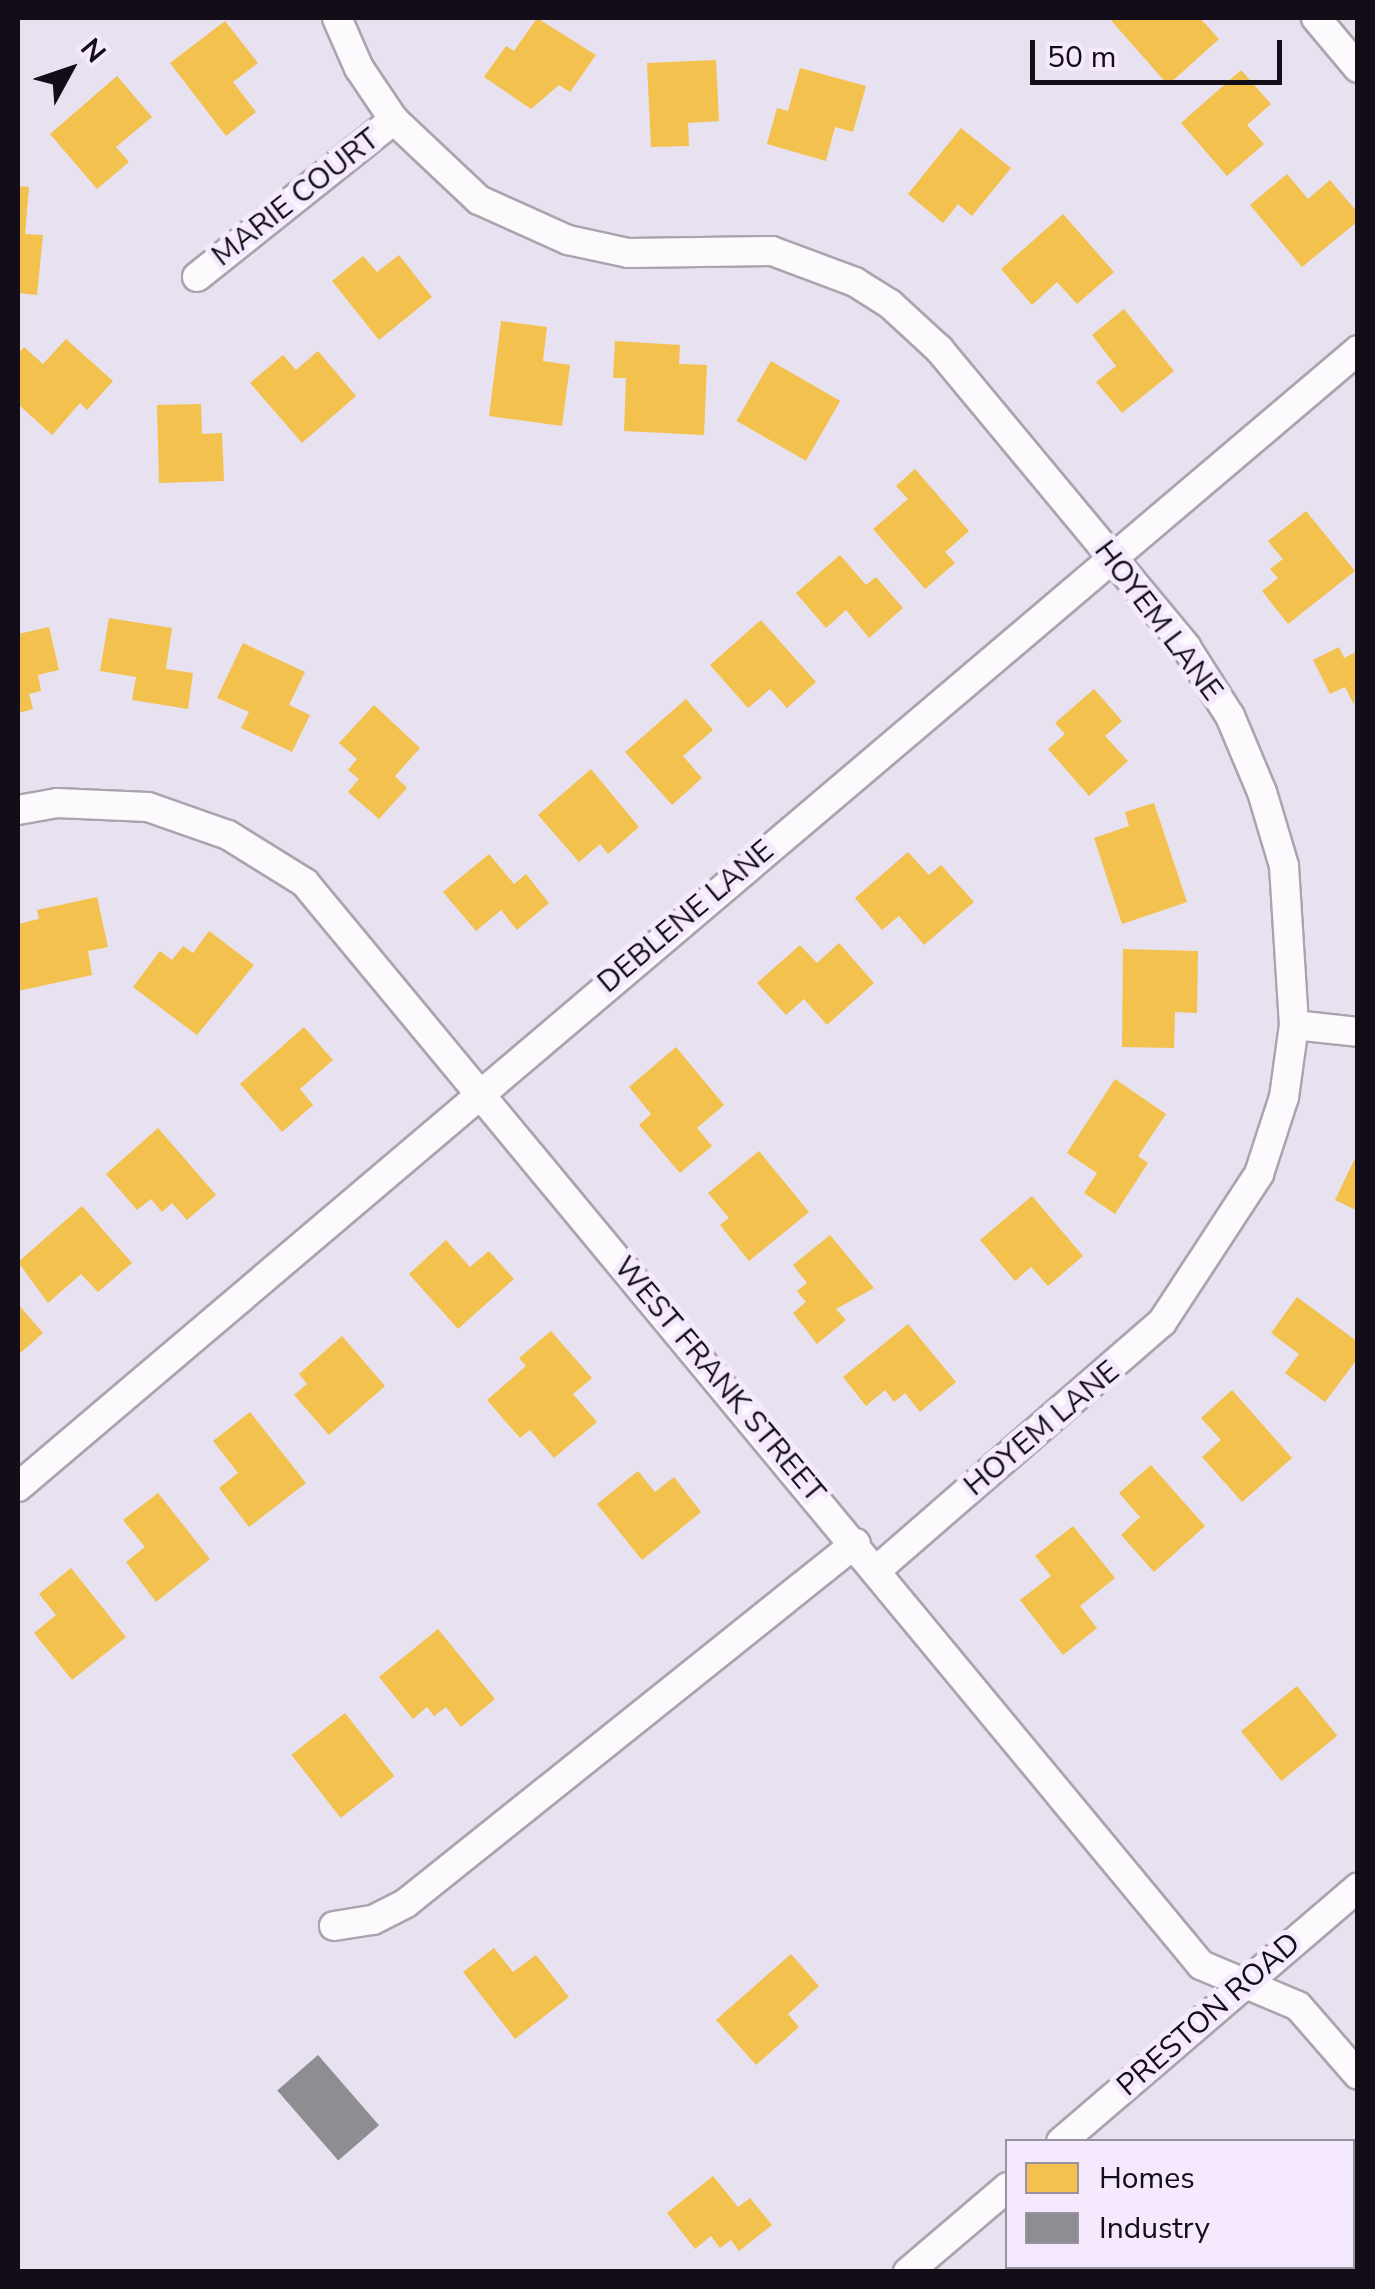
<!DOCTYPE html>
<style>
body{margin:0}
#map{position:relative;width:1375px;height:2289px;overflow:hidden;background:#e8e1ef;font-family:"Nunito Sans",sans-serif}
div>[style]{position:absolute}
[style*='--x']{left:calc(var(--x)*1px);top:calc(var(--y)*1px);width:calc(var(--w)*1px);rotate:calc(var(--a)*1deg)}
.homes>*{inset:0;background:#f2c14e;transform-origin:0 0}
.industry>*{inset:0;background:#8d8d92;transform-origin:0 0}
.roads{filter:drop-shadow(2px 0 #aaa4af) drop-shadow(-2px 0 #aaa4af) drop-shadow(0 2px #aaa4af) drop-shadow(0 -2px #aaa4af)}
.minor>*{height:28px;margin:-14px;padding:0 14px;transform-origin:14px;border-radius:14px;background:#fcfafd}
span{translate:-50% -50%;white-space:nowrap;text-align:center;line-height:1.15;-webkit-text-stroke:10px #f5e9fe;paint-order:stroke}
.street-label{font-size:30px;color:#120d16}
.frame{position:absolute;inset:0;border:20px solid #120d16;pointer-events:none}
.legend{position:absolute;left:1005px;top:2139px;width:350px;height:130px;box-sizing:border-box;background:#f5e9fe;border:2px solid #9a91a1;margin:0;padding:12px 18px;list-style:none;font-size:30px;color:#120d16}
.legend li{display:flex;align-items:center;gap:20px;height:50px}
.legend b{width:50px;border:2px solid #9a91a1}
.north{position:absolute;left:20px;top:20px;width:100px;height:100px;-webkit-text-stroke:8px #f5e9fe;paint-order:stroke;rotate:50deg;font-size:28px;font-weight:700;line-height:40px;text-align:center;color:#120d16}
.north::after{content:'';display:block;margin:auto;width:35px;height:45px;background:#120d16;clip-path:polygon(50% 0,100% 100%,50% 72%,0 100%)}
.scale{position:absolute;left:1030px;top:40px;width:252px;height:45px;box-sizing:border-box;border:5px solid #120d16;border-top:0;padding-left:12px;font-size:30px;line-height:35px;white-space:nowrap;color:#120d16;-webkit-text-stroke:8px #f5e9fe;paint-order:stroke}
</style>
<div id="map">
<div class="homes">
<div style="clip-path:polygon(537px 18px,596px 55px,570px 92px,559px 85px,531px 109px,484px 77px,506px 46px,514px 51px)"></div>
<div style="clip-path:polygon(1109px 18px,1200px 18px,1219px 39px,1168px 85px)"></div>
<div style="clip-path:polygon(225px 21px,258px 63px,233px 82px,256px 112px,226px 136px,170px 63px)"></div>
<div style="clip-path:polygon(716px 60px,719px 121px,688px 123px,689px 146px,651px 147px,647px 63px)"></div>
<div style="clip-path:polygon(800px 68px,866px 86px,853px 132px,835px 127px,826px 161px,767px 144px,777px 108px,788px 111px)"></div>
<div style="clip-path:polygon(1241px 70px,1271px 104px,1247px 125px,1264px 144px,1227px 176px,1181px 123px)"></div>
<div style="clip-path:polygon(117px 76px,152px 117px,116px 147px,129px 162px,97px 189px,50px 134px)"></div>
<div style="clip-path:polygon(961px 128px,1011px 168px,972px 216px,958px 204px,943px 223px,908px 194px)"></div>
<div style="clip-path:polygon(1287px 174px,1308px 199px,1330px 180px,1358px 213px,1358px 221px,1302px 267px,1250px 205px)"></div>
<div style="clip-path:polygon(18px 186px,29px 187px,25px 234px,43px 235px,37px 295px,18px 293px)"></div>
<div style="clip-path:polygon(1063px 214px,1114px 272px,1077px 304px,1057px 282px,1032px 305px,1001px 269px)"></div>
<div style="clip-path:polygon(399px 255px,432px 297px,379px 340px,332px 281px,363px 256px,377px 272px)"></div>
<div style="clip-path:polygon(1124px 309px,1174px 371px,1122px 413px,1096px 382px,1116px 366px,1092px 335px)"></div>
<div style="clip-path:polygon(501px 321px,547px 327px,543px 361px,570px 365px,562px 426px,489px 416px)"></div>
<div style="clip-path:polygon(66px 339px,113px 381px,87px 410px,80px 403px,52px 435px,18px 404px,18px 354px,24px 347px,43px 364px)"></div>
<div style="clip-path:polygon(615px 341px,680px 345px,679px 364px,707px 365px,704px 435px,624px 431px,626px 378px,613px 378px)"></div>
<div style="clip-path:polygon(318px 351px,356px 396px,302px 443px,250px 383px,283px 355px,296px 370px)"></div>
<div style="left:771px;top:361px;width:80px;height:69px;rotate:30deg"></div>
<div style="clip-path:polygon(201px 404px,202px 434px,222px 433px,224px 481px,159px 483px,157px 405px)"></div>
<div style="clip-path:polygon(915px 469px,969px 531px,945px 552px,955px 563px,925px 589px,873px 529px,908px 499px,896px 486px)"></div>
<div style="clip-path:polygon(1306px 511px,1355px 571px,1288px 624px,1262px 591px,1278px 578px,1270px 569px,1283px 559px,1268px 541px)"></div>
<div style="clip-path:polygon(840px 555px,866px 585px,876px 577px,903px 608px,869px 638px,846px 610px,826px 628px,796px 593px)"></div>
<div style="clip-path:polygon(109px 618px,172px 628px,166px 669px,193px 673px,188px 709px,132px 700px,136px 677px,100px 671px)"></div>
<div style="clip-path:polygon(761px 620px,816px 682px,787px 708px,770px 689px,748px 708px,710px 665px)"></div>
<div style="clip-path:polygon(49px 627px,59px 670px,38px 675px,41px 691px,29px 694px,33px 709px,18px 713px,18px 634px)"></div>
<div style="clip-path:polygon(243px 643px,305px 672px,289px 705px,310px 715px,292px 752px,241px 728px,249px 712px,217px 698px)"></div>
<div style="clip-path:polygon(1339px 647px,1344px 658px,1358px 651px,1354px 705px,1345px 687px,1330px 694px,1313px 660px)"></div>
<div style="clip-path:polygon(1094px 689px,1122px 721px,1105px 736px,1128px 761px,1089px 796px,1048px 749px,1065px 734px,1055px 723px)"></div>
<div style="clip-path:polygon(686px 699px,713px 730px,683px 756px,702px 778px,672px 805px,625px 752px)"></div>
<div style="clip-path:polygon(374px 705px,420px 748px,395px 776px,407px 788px,379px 819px,348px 792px,359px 779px,348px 770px,357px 759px,339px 743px)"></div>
<div style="clip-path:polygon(591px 769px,639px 827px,608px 854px,600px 844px,579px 862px,538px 815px)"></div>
<div style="clip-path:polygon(1154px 803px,1187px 902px,1122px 924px,1094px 838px,1129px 826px,1125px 812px)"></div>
<div style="clip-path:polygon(908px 852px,929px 875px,941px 865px,974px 902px,924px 945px,899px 916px,882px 930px,855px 898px)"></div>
<div style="clip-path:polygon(489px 854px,514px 884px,526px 874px,549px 903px,517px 930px,501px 910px,476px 931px,443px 892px)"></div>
<div style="clip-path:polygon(97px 897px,108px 947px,88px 951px,92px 975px,18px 991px,18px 924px,39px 919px,37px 910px)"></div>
<div style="clip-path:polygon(209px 931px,254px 965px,197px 1035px,133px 987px,160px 951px,172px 960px,183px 946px,193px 953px)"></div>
<div style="clip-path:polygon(839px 943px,874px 983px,827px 1025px,804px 999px,786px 1015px,757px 983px,800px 945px,817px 963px)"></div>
<div style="clip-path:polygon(1123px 949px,1198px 951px,1197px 1013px,1175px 1012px,1174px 1048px,1122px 1047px)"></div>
<div style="clip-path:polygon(304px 1027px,333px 1060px,300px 1089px,313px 1105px,282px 1132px,240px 1084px)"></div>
<div style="clip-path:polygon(676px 1047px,724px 1105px,697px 1128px,712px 1146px,680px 1173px,639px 1125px,651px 1114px,629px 1087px)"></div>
<div style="clip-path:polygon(1115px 1079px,1166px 1114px,1138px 1156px,1148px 1163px,1115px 1214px,1084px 1193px,1097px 1173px,1067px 1153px)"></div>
<div style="clip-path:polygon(158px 1128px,216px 1195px,187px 1220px,172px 1203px,162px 1212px,151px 1199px,137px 1210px,106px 1174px)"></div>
<div style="clip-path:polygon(759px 1151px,809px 1212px,749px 1261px,720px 1225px,729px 1218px,708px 1193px)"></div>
<div style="clip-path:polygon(1358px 1152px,1358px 1211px,1335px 1200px)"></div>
<div style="clip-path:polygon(1032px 1196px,1083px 1256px,1048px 1286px,1031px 1267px,1015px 1281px,980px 1240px)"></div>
<div style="clip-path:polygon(82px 1206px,132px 1263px,98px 1292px,81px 1274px,48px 1303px,18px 1262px)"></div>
<div style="clip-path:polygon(830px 1235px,874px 1288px,836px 1309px,846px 1320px,817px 1344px,793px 1313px,806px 1302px,797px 1291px,807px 1283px,793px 1265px)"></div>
<div style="clip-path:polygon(446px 1240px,470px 1267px,489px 1251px,514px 1279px,458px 1329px,409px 1274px)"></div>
<div style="clip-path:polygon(1297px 1297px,1358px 1342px,1358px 1358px,1325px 1402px,1285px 1373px,1299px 1354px,1271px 1333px)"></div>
<div style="clip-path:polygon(18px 1304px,43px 1333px,18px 1355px)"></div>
<div style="clip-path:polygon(908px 1324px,956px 1382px,920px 1412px,905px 1393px,894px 1402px,885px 1390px,866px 1406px,843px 1377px)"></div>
<div style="clip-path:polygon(551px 1331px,592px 1378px,573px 1394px,597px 1422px,554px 1458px,530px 1430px,520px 1438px,487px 1400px,526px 1366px,519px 1358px)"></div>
<div style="clip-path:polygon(342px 1336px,385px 1386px,329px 1435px,294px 1395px,307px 1384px,299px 1374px)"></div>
<div style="clip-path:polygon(1232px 1390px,1292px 1458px,1242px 1502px,1202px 1457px,1221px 1440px,1201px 1418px)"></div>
<div style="clip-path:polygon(250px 1412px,306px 1483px,249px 1527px,219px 1488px,238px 1473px,213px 1441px)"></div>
<div style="clip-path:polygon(1151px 1465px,1205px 1526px,1154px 1572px,1121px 1535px,1140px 1517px,1119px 1493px)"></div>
<div style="clip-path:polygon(638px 1471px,655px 1492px,674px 1477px,701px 1512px,642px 1560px,597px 1504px)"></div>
<div style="clip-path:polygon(158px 1493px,210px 1559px,156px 1602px,126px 1562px,145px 1547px,123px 1520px)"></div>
<div style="clip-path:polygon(1073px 1526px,1115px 1578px,1080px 1606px,1097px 1628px,1063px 1655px,1020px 1600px,1051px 1576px,1035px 1556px)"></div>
<div style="clip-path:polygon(71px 1568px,126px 1637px,72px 1680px,34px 1633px,56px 1615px,39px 1594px)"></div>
<div style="clip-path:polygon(438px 1629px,495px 1699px,461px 1727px,446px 1707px,434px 1716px,427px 1707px,413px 1719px,379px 1677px)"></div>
<div style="left:1297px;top:1686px;width:64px;height:72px;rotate:51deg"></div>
<div style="left:345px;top:1713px;width:80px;height:68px;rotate:52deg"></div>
<div style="clip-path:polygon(494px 1948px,513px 1972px,536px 1955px,569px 1997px,515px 2039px,463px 1972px)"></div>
<div style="clip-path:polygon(791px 1954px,819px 1986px,788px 2014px,799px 2027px,756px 2065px,716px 2020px)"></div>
<div style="clip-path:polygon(713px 2176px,738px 2207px,750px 2198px,772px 2225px,739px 2251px,731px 2240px,720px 2248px,711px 2236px,695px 2249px,667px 2213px)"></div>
</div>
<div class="industry">
<div style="left:318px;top:2055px;width:93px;height:54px;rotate:49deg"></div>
</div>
<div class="roads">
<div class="minor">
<div style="--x:337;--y:18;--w:55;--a:66.3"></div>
<div style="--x:359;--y:68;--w:63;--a:56.1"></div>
<div style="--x:394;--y:120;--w:117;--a:43.3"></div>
<div style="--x:479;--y:200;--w:98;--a:24.2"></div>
<div style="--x:568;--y:240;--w:61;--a:12.2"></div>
<div style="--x:628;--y:253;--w:144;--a:-0.8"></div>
<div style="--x:772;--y:251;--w:89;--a:20.5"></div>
<div style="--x:855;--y:282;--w:41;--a:32.2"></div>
<div style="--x:890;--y:304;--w:67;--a:42.6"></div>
<div style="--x:939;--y:349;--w:387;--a:50.3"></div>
<div style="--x:1186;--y:647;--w:82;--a:57.5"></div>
<div style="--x:1230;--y:716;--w:82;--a:67.2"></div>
<div style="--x:1262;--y:792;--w:77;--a:73.4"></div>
<div style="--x:1284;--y:866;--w:159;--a:86.4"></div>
<div style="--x:1294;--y:1025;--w:73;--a:97.9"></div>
<div style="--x:1284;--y:1097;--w:81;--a:108"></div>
<div style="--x:1259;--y:1174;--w:177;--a:123.2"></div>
<div style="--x:1162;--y:1322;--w:376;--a:139"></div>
<div style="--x:1316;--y:18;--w:65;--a:50"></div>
<div style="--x:197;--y:277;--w:252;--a:-38.6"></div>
<div style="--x:18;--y:810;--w:40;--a:-10"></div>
<div style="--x:57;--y:803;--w:91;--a:2.5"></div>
<div style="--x:148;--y:807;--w:85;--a:19.3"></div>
<div style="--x:228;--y:835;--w:91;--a:31.9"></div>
<div style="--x:305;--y:883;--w:1405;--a:50.37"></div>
<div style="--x:1201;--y:1965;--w:105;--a:22.9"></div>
<div style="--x:1298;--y:2006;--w:91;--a:49"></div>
<div style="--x:1294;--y:1025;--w:64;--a:6.2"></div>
<div style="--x:18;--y:1487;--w:1757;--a:-40.31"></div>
<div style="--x:334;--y:1926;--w:39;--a:-9"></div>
<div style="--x:373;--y:1920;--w:37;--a:-27"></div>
<div style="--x:406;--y:1903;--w:576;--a:-38.66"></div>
<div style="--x:1061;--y:2142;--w:391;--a:-40.6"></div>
<div style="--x:908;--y:2272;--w:131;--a:-40.4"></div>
</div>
</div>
<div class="street-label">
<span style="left:296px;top:198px;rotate:-38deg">MARIE COURT</span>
<span style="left:1158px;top:621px;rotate:53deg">HOYEM LANE</span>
<span style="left:686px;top:917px;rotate:-40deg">DEBLENE LANE</span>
<span style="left:719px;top:1380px;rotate:50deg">WEST FRANK STREET</span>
<span style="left:1042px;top:1429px;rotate:-40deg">HOYEM LANE</span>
<span style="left:1209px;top:2015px;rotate:-41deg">PRESTON ROAD</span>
</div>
<div class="frame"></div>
<ul class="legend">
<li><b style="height:28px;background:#f2c14e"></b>Homes</li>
<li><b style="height:28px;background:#8d8d92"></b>Industry</li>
</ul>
<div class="north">N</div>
<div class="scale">50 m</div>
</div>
